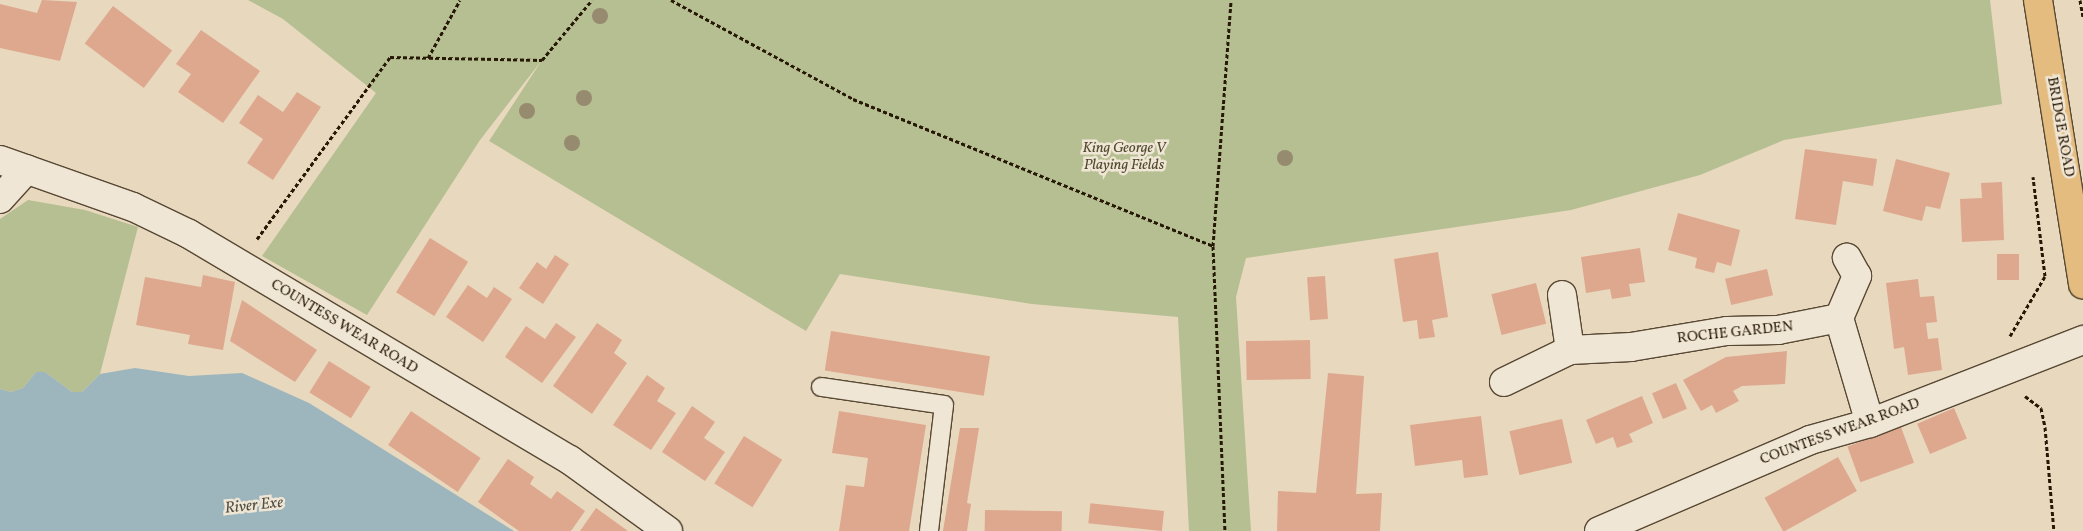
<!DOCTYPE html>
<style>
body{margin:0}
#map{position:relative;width:2083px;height:531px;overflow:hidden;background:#e8d8be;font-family:Vollkorn,serif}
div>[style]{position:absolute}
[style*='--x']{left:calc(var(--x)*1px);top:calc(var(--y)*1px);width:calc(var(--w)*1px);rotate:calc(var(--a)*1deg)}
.green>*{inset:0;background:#b5bf92}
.water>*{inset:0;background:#9db6bd}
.building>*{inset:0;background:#dea88e;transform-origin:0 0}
.path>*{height:3px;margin-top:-1.5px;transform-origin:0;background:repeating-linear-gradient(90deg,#271805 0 4px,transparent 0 6.5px)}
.roads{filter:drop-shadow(1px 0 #574833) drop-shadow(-1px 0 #574833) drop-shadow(0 1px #574833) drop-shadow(0 -1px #574833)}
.lane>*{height:18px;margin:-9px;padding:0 9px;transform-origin:9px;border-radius:9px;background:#f0e6d5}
.street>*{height:28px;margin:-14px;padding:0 14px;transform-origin:14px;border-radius:14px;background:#f0e6d5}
.primary>*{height:28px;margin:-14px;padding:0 14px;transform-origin:14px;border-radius:14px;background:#e4bc7f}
.trees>*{width:16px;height:16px;margin:-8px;border-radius:50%;background:#968a6f}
span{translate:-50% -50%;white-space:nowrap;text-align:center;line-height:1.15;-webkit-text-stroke:5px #f0e6d5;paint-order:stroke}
.street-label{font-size:15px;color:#271805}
.park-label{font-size:15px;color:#524a2f;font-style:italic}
.water-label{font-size:16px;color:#504f45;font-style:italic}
</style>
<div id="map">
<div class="green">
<div style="clip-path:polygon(248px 0,1990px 0,2002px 104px,1784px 140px,1700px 175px,1571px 210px,1246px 258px,1236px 297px,1251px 531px,1189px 531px,1178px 317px,1032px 304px,840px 274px,806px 331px,489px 141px,542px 60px,480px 140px,367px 315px,262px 256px,376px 93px,283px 19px)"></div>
<div style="clip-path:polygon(28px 200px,85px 210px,138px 227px,100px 374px,82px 392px,72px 392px,45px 372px,36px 372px,23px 388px,11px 392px,0 389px,0 219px)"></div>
</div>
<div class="water">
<div style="clip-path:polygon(135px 368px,189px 376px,242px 373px,309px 403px,514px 531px,0 531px,0 389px,11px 392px,23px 388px,36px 372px,45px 372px,72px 392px,82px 392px,100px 374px)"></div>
</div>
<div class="building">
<div style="clip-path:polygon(42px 0,77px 2px,60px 61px,0 48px,0 4px,37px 13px)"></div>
<div style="left:113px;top:6px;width:74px;height:47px;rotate:37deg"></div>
<div style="clip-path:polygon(201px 30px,260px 71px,223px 123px,178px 92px,191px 74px,176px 64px)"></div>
<div style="clip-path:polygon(297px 92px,321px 107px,273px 180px,247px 163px,263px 139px,239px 123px,258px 95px,283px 112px)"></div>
<div style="clip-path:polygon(1805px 149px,1877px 159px,1873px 186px,1843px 181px,1836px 225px,1795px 219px)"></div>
<div style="clip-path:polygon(1896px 159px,1950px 173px,1940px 209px,1926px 206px,1922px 221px,1883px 211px)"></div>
<div style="clip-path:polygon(2002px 182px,2004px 240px,1962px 242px,1960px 199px,1982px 198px,1981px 183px)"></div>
<div style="clip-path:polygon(1678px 213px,1740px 230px,1731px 266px,1717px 262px,1714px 273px,1695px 268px,1697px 258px,1668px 250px)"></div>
<div style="left:430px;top:238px;width:45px;height:64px;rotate:32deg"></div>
<div style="clip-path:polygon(1640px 248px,1645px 282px,1629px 284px,1631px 296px,1612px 299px,1610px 289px,1586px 293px,1581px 257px)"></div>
<div style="clip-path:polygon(1438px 252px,1448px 317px,1432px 320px,1435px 337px,1419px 339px,1417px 320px,1403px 322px,1394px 259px)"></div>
<div style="left:1997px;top:254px;width:22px;height:26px"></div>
<div style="clip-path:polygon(555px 255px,569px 264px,543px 304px,519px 288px,537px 262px,546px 269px)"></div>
<div style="left:1767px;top:269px;width:27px;height:43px;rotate:77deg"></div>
<div style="clip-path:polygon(203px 275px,235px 282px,223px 350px,188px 344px,190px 335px,136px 325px,145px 277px,201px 287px)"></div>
<div style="left:1325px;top:276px;width:43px;height:18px;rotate:86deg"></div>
<div style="clip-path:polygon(1918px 279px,1920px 297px,1934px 296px,1937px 322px,1926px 323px,1928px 339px,1938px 338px,1942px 370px,1908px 375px,1904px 347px,1894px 349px,1886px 283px)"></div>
<div style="left:1536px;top:283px;width:42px;height:46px;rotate:76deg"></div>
<div style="clip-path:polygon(468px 285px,487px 298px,494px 287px,512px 299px,483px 342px,446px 317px)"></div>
<div style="clip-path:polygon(242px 300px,317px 350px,295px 382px,230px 341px)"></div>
<div style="clip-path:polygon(556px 323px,576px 337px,542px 383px,505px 357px,526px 326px,545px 339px)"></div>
<div style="clip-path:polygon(597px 323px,622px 340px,614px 353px,627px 363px,592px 414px,553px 386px)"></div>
<div style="left:831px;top:331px;width:161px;height:40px;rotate:9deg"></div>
<div style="left:1310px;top:340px;width:39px;height:64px;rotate:89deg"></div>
<div style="clip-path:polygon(1787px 351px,1785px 384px,1742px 386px,1733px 391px,1739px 401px,1716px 413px,1712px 405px,1701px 411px,1683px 380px,1726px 357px)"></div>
<div style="left:329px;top:361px;width:49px;height:37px;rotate:32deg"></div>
<div style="clip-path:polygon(1328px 373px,1364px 376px,1356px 494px,1382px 493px,1380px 531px,1277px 531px,1278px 491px,1316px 493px)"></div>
<div style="clip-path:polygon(647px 375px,665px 388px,657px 401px,676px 413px,651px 450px,613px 425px)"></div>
<div style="left:1676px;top:383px;width:28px;height:26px;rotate:67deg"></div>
<div style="clip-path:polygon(1642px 396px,1653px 423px,1629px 434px,1633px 442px,1617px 448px,1613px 437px,1596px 444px,1586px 420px)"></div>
<div style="clip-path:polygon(692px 406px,715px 422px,704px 438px,725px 452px,705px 481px,662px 452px)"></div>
<div style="left:1954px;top:408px;width:33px;height:40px;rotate:67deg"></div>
<div style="left:411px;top:411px;width:84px;height:41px;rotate:34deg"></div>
<div style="clip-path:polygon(839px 411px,926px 425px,909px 531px,839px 531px,846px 485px,864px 487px,868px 458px,832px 453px)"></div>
<div style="clip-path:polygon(1481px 416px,1488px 475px,1464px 478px,1462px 460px,1415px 466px,1410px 425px)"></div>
<div style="left:1562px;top:419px;width:45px;height:54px;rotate:77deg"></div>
<div style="left:1901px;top:427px;width:38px;height:57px;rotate:70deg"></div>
<div style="clip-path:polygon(960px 428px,979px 428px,967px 503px,971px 504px,967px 531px,943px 531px)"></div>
<div style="left:744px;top:436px;width:45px;height:56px;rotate:32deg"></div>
<div style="left:1838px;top:457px;width:39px;height:84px;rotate:61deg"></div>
<div style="clip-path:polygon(508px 459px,534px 477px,530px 484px,551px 499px,557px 491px,585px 511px,571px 531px,519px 531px,478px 502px)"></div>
<div style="clip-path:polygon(596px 508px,628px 531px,580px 531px)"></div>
<div style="left:985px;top:510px;width:77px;height:21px;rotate:1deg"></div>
<div style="left:1164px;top:511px;width:20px;height:74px;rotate:96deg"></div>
</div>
<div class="path">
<div style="--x:671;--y:0;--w:207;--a:28.5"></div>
<div style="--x:853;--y:99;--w:389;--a:22.2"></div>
<div style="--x:1213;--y:246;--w:285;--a:87.6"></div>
<div style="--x:2080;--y:0;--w:17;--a:80"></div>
<div style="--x:428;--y:58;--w:66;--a:-61.1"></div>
<div style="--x:257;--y:239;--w:225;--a:-53.8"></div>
<div style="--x:390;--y:57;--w:152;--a:1.1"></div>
<div style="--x:542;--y:60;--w:78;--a:-50.2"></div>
<div style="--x:1213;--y:246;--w:247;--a:-85.8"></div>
<div style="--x:2010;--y:336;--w:69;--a:-59.7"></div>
<div style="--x:2045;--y:276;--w:100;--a:-96.9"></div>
<div style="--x:2025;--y:396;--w:20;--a:37"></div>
<div style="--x:2041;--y:408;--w:19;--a:78"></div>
<div style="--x:2045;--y:427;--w:104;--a:85.1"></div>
</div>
<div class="roads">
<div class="lane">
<div style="--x:821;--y:387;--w:124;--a:8.3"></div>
<div style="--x:944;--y:405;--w:127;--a:96.8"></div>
</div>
<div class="street">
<div style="--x:0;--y:160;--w:141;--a:19.5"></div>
<div style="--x:133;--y:207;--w:62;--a:25.7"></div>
<div style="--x:189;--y:234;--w:443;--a:30.7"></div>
<div style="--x:570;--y:460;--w:121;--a:35.9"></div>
<div style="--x:0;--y:199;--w:40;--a:-48"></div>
<div style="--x:1562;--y:295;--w:56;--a:81.7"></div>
<div style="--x:1839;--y:318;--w:46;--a:-66.8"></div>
<div style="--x:1857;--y:276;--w:21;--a:-119"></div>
<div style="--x:1504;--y:382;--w:73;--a:-25.9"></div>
<div style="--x:1570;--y:350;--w:61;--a:-2.8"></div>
<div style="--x:1631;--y:347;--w:97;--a:-9.5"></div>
<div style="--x:1727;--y:331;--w:51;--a:-1.1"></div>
<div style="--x:1778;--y:330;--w:62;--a:-11.1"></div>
<div style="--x:1839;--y:318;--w:109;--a:73.6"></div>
<div style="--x:1599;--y:531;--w:230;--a:-23.3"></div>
<div style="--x:1810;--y:440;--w:62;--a:-15.8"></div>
<div style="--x:1870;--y:423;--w:229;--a:-21.3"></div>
</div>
<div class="primary">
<div style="--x:2038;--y:0;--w:288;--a:81"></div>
</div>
</div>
<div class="trees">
<div style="left:600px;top:16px"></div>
<div style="left:584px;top:98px"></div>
<div style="left:527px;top:111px"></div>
<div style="left:572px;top:143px"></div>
<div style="left:1285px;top:158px"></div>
</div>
<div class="street-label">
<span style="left:2060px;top:127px;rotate:80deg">BRIDGE ROAD</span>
<span style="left:344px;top:327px;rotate:31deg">COUNTESS WEAR ROAD</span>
<span style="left:1735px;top:333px;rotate:-6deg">ROCHE GARDEN</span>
<span style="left:1840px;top:432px;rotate:-20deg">COUNTESS WEAR ROAD</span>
</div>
<div class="park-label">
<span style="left:1124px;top:157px">King George V<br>Playing Fields</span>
</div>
<div class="water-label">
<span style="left:254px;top:506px;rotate:-6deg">River Exe</span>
</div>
</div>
